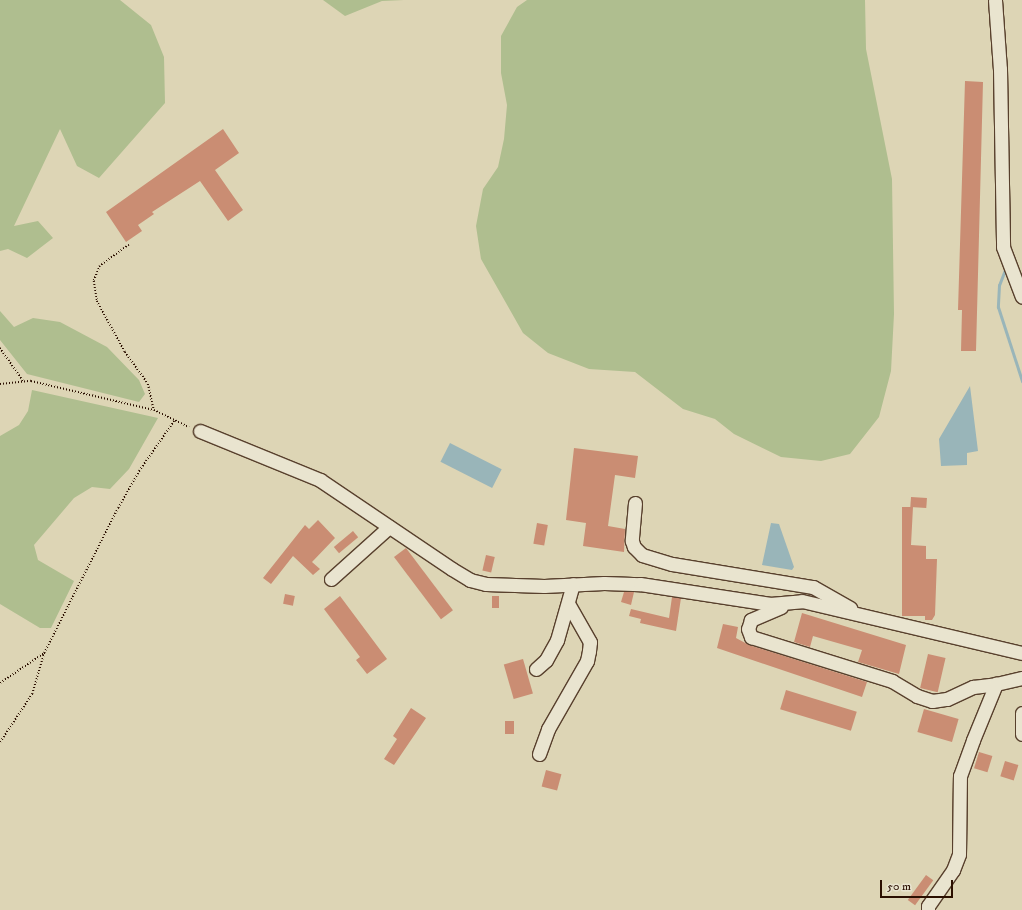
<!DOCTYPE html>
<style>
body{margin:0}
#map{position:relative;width:1022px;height:910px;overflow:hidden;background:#ddd5b5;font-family:"IM FELL DW Pica",serif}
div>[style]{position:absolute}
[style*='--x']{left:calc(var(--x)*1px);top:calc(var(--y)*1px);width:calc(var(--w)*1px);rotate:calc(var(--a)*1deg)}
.green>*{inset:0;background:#afbe8f}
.water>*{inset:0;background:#99b5b9;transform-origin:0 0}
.stream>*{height:3px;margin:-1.5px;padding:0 1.5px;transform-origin:1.5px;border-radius:1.5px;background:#99b5b9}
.building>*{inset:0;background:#ca8d73;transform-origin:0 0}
.path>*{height:1.5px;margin-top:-0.75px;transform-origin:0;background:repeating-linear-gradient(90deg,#2b0f00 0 1px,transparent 0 3px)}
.roads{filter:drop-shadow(1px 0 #58402d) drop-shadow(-1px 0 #58402d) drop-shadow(0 1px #58402d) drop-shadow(0 -1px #58402d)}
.minor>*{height:13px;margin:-6.5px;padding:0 6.5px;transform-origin:6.5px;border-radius:6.5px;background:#e9e4cf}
span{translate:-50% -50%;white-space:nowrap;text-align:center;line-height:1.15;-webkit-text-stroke:3px #e9e4cf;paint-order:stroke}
.scale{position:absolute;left:880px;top:880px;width:73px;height:18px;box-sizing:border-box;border:2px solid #2b0f00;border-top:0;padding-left:5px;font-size:12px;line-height:14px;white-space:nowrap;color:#2b0f00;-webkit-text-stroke:3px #e9e4cf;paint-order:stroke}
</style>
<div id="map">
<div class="green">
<div style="clip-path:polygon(0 0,120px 0,151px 25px,164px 57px,165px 103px,99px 178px,77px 166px,60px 129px,14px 226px,38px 221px,53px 238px,27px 258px,8px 249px,0 251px)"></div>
<div style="clip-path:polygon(323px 0,404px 0,382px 1px,345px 16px)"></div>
<div style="clip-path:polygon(527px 0,865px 0,866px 49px,892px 179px,894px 314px,891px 371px,879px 417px,850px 454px,821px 461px,781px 457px,734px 434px,715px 419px,683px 409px,635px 372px,589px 369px,548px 353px,523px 333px,481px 259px,476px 226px,483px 189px,498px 167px,504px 139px,507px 105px,501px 73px,501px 36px,517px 7px)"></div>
<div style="clip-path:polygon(0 311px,14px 327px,33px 318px,60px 322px,107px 347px,139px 380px,145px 394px,139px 402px,27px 374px,0 340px)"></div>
<div style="clip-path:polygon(32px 390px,158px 418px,129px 469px,110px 489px,92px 487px,74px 498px,34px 545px,38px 560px,74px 581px,51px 628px,40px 628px,0 604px,0 436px,19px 425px,28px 411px)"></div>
</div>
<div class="water">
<div style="clip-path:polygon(970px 386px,978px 451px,967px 453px,967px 465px,941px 466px,939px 439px)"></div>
<div style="left:450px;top:443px;width:58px;height:21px;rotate:27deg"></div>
<div style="clip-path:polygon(771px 523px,779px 524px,794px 567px,792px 570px,762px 565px)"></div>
</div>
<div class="stream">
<div style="--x:1006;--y:267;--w:19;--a:111"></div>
<div style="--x:999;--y:285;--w:22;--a:93"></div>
<div style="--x:998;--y:307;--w:78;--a:72"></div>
</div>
<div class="building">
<div style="clip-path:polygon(965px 81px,983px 82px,976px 351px,961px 351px,962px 310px,958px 310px)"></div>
<div style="clip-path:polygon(223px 129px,239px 153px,215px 170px,243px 210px,228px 221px,200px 181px,152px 212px,154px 214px,138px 225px,142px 231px,126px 242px,106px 212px)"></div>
<div style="clip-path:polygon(574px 448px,638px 456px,635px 478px,615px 475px,608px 526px,625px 529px,624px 552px,583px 546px,586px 523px,566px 520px)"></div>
<div style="left:911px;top:497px;width:16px;height:10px;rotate:4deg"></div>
<div style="clip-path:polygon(902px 507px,913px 507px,911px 545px,926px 546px,926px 559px,937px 559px,935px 615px,932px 620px,925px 620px,925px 616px,902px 616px)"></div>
<div style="clip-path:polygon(318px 520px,335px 538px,312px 562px,320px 569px,313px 575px,293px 556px,271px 584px,263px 578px,305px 525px,309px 529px)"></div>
<div style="left:537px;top:523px;width:11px;height:21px;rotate:10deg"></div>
<div style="left:353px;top:531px;width:8px;height:25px;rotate:50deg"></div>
<div style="left:406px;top:548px;width:78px;height:15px;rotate:53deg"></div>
<div style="left:486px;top:555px;width:9px;height:16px;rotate:13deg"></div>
<div style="clip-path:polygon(624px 592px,634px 592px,631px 605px,621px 602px)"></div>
<div style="left:285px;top:594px;width:10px;height:10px;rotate:11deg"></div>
<div style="clip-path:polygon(340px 596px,387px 659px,367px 674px,356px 660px,360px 657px,324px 609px)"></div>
<div style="left:492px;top:596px;width:7px;height:12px"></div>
<div style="clip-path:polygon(672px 597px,681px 598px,676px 631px,640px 623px,641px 619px,629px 616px,631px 609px,669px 618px)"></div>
<div style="clip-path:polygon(802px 613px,906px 645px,899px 674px,858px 662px,862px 650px,813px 636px,810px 647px,794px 642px)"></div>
<div style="clip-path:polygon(723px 624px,738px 627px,736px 638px,749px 645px,867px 682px,862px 697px,717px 648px)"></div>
<div style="left:928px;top:654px;width:18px;height:35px;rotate:13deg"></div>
<div style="left:523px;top:659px;width:36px;height:20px;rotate:74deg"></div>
<div style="left:786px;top:690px;width:74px;height:20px;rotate:17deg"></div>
<div style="clip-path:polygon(411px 708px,426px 718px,394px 765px,384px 759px,397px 739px,393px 736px)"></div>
<div style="left:924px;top:709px;width:36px;height:24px;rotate:16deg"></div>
<div style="left:505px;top:721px;width:9px;height:13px"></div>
<div style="left:979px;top:752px;width:14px;height:17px;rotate:17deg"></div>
<div style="left:1005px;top:761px;width:14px;height:16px;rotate:17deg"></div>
<div style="left:546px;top:770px;width:16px;height:17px;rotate:15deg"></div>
<div style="left:926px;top:875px;width:9px;height:31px;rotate:36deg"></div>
</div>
<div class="path">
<div style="--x:129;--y:245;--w:36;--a:144"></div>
<div style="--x:100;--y:266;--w:16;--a:112"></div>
<div style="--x:94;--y:281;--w:20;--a:81"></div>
<div style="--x:97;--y:301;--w:58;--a:61.2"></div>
<div style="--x:125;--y:352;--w:39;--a:54"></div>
<div style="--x:148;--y:384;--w:27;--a:77"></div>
<div style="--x:0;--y:348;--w:42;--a:54.8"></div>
<div style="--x:0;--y:384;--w:31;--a:-6"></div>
<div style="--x:31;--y:381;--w:126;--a:13.3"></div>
<div style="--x:154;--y:410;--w:39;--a:26"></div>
<div style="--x:0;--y:683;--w:53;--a:-34.3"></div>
<div style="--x:0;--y:742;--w:58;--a:-56.3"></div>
<div style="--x:32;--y:694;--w:43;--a:-73.7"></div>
<div style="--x:44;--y:653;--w:163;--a:-63"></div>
<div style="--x:118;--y:508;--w:43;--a:-60.4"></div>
<div style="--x:139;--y:471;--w:61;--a:-55"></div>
</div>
<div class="roads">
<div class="minor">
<div style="--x:995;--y:0;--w:69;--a:85.9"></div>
<div style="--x:1000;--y:69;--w:178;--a:89"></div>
<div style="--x:1003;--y:247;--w:53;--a:69.2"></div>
<div style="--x:200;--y:431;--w:130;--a:22.2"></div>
<div style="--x:320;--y:480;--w:159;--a:34"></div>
<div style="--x:452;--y:569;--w:21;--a:31"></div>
<div style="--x:470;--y:580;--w:16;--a:14"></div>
<div style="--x:486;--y:584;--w:58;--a:2"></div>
<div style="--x:544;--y:586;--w:60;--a:-2.9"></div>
<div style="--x:604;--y:583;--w:36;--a:2"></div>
<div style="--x:640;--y:584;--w:132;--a:8.7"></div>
<div style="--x:770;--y:604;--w:32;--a:-5"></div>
<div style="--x:802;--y:601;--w:226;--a:13.3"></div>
<div style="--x:635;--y:503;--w:38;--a:95"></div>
<div style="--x:632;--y:541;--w:6;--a:72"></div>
<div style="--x:634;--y:547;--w:11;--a:45"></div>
<div style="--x:642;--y:555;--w:31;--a:17"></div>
<div style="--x:672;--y:564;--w:143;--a:9.3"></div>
<div style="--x:813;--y:587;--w:43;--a:29.6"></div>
<div style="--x:331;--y:579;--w:78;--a:-41.9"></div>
<div style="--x:781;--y:607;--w:33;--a:157"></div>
<div style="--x:751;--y:620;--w:9;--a:108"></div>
<div style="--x:748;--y:629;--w:9;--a:69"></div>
<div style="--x:751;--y:637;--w:148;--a:17.3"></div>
<div style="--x:892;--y:681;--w:29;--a:31"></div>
<div style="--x:917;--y:696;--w:16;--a:18"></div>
<div style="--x:932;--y:701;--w:15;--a:-8"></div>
<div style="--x:947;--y:699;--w:29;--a:-25"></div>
<div style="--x:973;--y:687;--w:23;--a:-7"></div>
<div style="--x:536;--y:669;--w:13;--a:-42"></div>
<div style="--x:546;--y:660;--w:23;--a:-61"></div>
<div style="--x:557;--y:640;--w:58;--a:-74.1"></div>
<div style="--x:1022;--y:713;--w:21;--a:90"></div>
<div style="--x:539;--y:754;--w:27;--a:-70"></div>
<div style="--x:548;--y:729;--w:78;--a:-60.2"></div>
<div style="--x:587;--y:661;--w:10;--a:-79"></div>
<div style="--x:589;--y:651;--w:9;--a:-84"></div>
<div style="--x:590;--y:642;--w:43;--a:-119.6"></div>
<div style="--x:928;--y:910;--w:4;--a:-90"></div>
<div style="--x:928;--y:906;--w:44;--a:-55.2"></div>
<div style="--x:953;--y:870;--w:17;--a:-69"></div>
<div style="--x:959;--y:854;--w:78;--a:-89.3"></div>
<div style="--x:960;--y:776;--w:38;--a:-70"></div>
<div style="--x:973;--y:740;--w:61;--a:-67.7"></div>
<div style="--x:996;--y:684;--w:27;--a:-13"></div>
</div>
</div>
<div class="scale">50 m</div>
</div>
